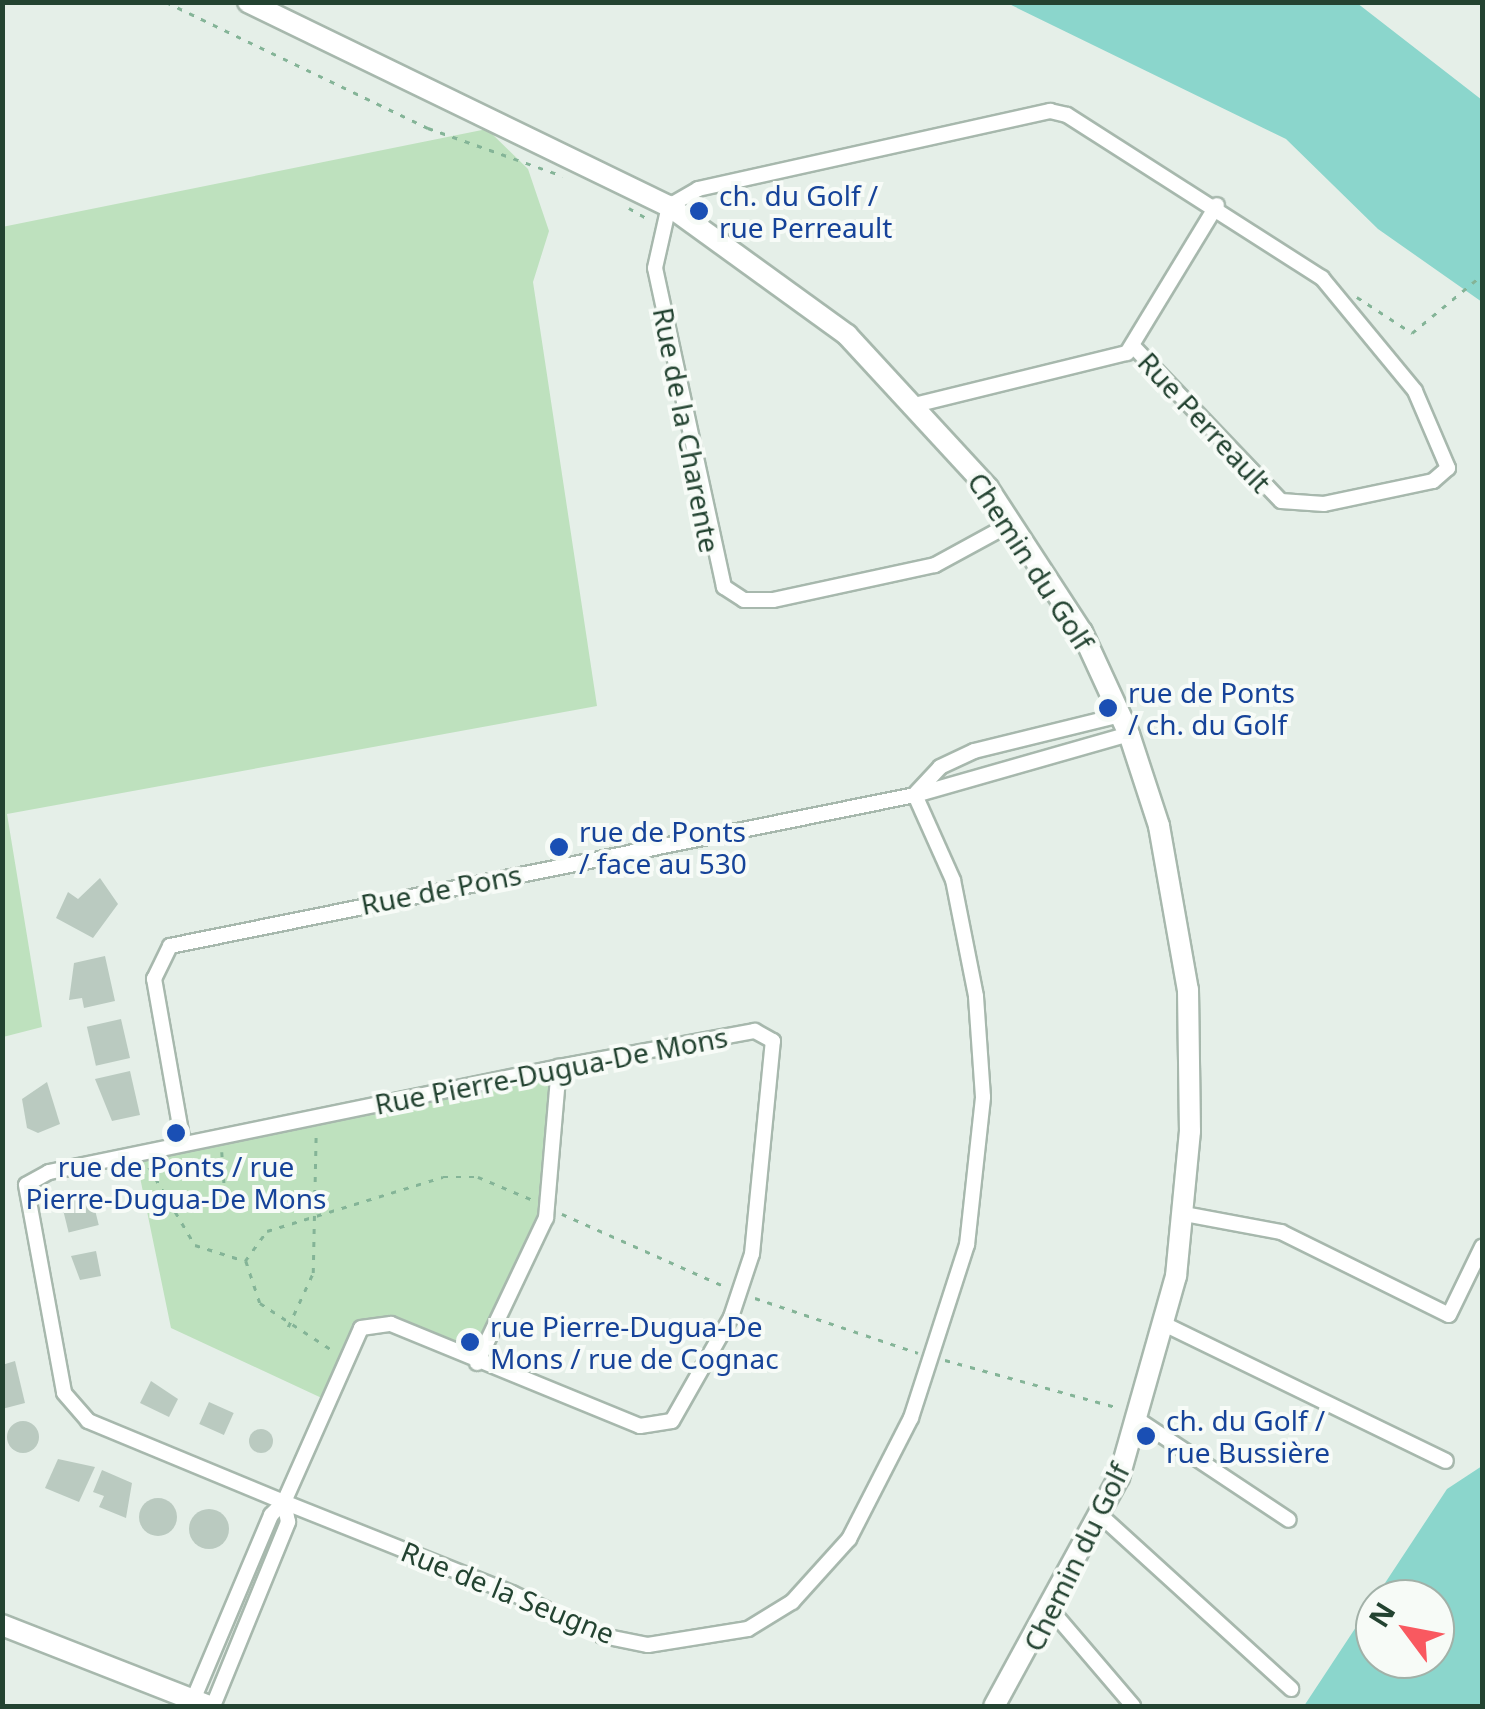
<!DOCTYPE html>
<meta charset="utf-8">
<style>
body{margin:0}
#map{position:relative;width:1485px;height:1709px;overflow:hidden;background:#e5efe8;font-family:"Noto Sans",sans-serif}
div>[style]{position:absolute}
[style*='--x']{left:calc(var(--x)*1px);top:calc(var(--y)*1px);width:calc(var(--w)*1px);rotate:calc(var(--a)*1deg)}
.green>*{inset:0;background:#bee1be}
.water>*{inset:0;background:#8bd6cc}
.building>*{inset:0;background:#bacac0;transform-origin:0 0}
.round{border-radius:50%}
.path>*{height:2.5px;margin-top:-1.25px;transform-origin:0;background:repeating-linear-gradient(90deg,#84b497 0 5px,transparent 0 13px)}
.roads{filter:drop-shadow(2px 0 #a7b8ad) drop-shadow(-2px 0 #a7b8ad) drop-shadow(0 2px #a7b8ad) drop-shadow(0 -2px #a7b8ad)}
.street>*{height:14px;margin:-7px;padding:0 7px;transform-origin:7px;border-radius:7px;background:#fff}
.secondary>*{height:20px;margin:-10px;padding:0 10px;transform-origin:10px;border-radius:10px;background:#fff}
.dots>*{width:28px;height:28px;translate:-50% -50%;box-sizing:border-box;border:5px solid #f7fbf7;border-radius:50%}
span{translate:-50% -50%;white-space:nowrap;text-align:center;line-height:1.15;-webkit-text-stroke:8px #f7fbf7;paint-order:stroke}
.transit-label{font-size:28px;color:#164399}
.left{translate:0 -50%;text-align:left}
.street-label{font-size:28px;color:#234331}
.frame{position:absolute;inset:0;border:5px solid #234331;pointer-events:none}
.north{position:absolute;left:1355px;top:1579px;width:100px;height:100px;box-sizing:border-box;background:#f7fbf7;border:2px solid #a2b1a8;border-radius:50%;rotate:302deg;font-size:28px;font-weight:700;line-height:40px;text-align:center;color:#234331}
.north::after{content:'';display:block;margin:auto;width:35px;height:45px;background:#f95960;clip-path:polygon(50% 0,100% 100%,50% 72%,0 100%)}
</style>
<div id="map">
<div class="green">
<div style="clip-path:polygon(487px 129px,528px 169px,549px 231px,533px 282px,597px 706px,7px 814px,42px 1027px,3px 1037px,2px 227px)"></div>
<div style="clip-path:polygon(559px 1067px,546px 1218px,477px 1363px,391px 1324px,361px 1328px,326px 1400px,171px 1328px,135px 1153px)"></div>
</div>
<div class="water">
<div style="clip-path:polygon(1007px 3px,1357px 3px,1482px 100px,1482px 302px,1378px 229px,1286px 139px)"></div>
<div style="clip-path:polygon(evenodd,1482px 1466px,1482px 1706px,1304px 1706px,1447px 1489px,1482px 1466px,1375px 1599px,1435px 1599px,1435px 1659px,1375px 1659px,1375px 1599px)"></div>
</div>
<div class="building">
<div style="clip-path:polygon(100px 878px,118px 904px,93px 938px,56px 918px,68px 892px,78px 899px)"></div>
<div style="clip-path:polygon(105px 956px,115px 1001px,84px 1008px,82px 998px,69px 1000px,74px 963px)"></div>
<div style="left:121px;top:1019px;width:40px;height:35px;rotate:77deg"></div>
<div style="clip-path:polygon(130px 1071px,140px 1115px,112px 1121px,95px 1079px)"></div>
<div style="clip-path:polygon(47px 1082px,60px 1124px,38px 1133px,27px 1128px,22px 1099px)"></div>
<div style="left:91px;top:1194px;width:32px;height:31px;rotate:76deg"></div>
<div style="clip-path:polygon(96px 1251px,101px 1276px,80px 1280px,71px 1256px)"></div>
<div style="clip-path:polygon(15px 1361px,25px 1403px,2px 1409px,2px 1365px)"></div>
<div style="clip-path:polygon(151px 1381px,178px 1399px,169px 1417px,140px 1403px)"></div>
<div style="left:209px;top:1402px;width:27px;height:24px;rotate:24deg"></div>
<div class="round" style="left:7px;top:1421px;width:32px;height:32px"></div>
<div class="round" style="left:249px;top:1429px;width:24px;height:24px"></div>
<div style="clip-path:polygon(58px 1459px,95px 1467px,79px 1502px,45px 1488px)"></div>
<div style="clip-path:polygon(102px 1470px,132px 1483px,126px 1518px,99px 1507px,104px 1496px,93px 1492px)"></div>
<div class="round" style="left:139px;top:1498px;width:38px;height:38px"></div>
<div class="round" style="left:189px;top:1509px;width:40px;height:40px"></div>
</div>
<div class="path">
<div style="--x:166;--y:2;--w:291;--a:25.7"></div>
<div style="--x:428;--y:128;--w:143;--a:19.6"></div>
<div style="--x:629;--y:208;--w:22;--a:30"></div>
<div style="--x:1357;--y:297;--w:66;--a:33.2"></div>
<div style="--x:1412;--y:333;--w:91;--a:-39.6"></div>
<div style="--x:222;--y:1152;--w:43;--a:86"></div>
<div style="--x:149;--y:1167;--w:91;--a:59.5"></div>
<div style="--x:195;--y:1245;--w:52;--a:17.7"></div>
<div style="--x:245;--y:1261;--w:37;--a:-54"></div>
<div style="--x:267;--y:1231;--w:184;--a:-17.1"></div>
<div style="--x:443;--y:1177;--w:35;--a:0"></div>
<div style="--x:478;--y:1177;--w:60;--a:22.7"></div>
<div style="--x:562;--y:1214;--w:177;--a:24"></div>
<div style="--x:246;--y:1261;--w:44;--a:71.6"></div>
<div style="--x:260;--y:1303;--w:86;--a:33.1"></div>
<div style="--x:755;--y:1298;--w:172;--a:18.6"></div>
<div style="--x:288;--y:1327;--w:60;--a:-65.2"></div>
<div style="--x:313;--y:1273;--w:141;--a:-88.8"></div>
<div style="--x:945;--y:1360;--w:180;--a:15.4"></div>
</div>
<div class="roads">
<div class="street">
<div style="--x:919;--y:404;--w:214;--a:-13.8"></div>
<div style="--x:1127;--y:353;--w:173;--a:-58.7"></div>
<div style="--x:1012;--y:523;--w:88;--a:151.4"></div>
<div style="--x:935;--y:565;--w:166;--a:167.8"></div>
<div style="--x:773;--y:600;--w:29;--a:180"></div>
<div style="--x:744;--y:600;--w:24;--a:-147"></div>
<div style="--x:724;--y:587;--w:326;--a:-102.2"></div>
<div style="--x:655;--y:268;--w:64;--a:-77.3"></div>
<div style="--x:669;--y:206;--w:34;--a:-30"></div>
<div style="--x:698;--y:189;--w:361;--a:-12.5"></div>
<div style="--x:1050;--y:111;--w:17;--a:13"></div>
<div style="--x:1067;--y:115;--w:303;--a:32.6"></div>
<div style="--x:1322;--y:278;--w:146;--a:50.5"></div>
<div style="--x:1415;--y:391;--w:84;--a:66.8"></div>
<div style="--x:1448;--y:468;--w:20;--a:139"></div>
<div style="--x:1433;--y:481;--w:111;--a:168.1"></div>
<div style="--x:1324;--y:504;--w:43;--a:-176"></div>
<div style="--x:1281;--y:501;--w:213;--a:-133.7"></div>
<div style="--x:916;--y:793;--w:35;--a:-47"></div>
<div style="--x:940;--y:767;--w:38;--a:-25"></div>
<div style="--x:974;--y:751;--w:151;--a:-13.8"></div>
<div style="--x:183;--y:1143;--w:167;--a:-100"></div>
<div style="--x:154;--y:979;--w:37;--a:-64"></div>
<div style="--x:170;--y:946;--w:760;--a:-11.46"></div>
<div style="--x:915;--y:795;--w:223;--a:-15.9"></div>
<div style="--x:1184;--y:1214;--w:99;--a:10.5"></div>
<div style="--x:1281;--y:1232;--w:187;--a:26.3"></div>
<div style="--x:1449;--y:1315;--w:76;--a:-64.1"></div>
<div style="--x:1166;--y:1325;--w:311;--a:25.9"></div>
<div style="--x:477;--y:1363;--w:161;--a:-64.6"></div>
<div style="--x:546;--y:1218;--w:152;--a:-85.1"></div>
<div style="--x:1137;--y:1419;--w:182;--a:33.6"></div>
<div style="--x:1099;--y:1514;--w:260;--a:42.3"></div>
<div style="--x:1052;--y:1611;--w:125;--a:49.5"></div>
<div style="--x:193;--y:1700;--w:201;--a:-67.1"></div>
<div style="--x:271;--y:1515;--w:18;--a:-45"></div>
<div style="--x:284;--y:1502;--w:190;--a:-66.1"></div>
<div style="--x:361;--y:1328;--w:30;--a:-8"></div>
<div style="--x:391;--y:1324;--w:269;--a:22.3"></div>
<div style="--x:640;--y:1426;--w:32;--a:-9"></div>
<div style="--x:672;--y:1421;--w:120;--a:-60.4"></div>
<div style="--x:731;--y:1317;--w:66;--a:-71.6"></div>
<div style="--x:752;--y:1254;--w:214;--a:-84.4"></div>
<div style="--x:773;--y:1041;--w:21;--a:-151"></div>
<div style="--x:755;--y:1031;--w:199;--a:169.6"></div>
<div style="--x:559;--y:1067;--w:521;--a:168.37"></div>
<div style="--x:49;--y:1172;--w:26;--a:151"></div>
<div style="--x:26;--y:1185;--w:211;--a:79.6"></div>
<div style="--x:64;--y:1393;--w:37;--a:49"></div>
<div style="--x:88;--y:1421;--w:212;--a:22.5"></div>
<div style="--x:284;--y:1502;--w:245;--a:21.8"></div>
<div style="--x:512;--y:1593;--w:101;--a:25.3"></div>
<div style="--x:603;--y:1636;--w:46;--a:11.3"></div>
<div style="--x:648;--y:1645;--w:101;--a:-9.1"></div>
<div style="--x:748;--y:1629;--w:52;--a:-31.5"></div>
<div style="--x:792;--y:1602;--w:85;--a:-47.9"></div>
<div style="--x:849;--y:1539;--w:136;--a:-62.9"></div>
<div style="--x:911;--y:1418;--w:182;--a:-72.1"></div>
<div style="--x:967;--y:1245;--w:149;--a:-83.8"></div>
<div style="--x:983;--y:1097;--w:101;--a:-94"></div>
<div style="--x:976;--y:996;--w:118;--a:-101.2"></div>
<div style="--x:953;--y:880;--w:93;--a:-114.1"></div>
<div style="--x:213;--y:1706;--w:199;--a:-67.8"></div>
<div style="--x:288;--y:1522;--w:20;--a:-101"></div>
</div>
<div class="secondary">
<div style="--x:248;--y:2;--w:468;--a:25.9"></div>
<div style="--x:669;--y:206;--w:220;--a:35.9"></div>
<div style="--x:847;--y:335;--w:208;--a:47.3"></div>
<div style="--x:988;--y:488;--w:172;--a:56.9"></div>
<div style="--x:1082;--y:632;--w:112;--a:65.3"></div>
<div style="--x:1129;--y:734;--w:97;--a:71.9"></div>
<div style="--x:1159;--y:826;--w:167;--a:80"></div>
<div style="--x:1188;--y:990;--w:141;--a:89.2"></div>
<div style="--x:1190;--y:1131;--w:146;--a:95.5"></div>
<div style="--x:1176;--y:1276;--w:209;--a:105.8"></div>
<div style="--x:1119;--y:1477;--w:261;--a:118.6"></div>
<div style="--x:2;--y:1625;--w:222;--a:21.4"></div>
</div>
</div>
<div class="dots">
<div style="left:699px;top:211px;background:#1a4fb4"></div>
<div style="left:1108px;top:708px;background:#1a4fb4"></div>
<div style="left:559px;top:847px;background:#1a4fb4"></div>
<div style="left:176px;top:1133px;background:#1a4fb4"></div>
<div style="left:470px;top:1342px;background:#1a4fb4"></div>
<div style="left:1146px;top:1436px;background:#1a4fb4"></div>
</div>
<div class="transit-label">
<span class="left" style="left:719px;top:211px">ch. du Golf /<br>rue Perreault</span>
<span class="left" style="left:1128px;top:708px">rue de Ponts<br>/ ch. du Golf</span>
<span class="left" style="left:579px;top:847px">rue de Ponts<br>/ face au 530</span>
<span style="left:176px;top:1182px">rue de Ponts / rue<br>Pierre-Dugua-De Mons</span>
<span class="left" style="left:490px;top:1342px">rue Pierre-Dugua-De<br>Mons / rue de Cognac</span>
<span class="left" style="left:1166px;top:1436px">ch. du Golf /<br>rue Bussière</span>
</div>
<div class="street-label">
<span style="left:1205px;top:422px;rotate:47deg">Rue Perreault</span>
<span style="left:687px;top:430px;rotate:79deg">Rue de la Charente</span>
<span style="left:1031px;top:561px;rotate:57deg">Chemin du Golf</span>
<span style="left:441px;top:889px;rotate:-11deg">Rue de Pons</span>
<span style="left:551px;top:1070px;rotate:-11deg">Rue Pierre-Dugua-De Mons</span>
<span style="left:1076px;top:1557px;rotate:-64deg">Chemin du Golf</span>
<span style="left:508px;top:1592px;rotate:22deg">Rue de la Seugne</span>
</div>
<div class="frame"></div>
<div class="north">N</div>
</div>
